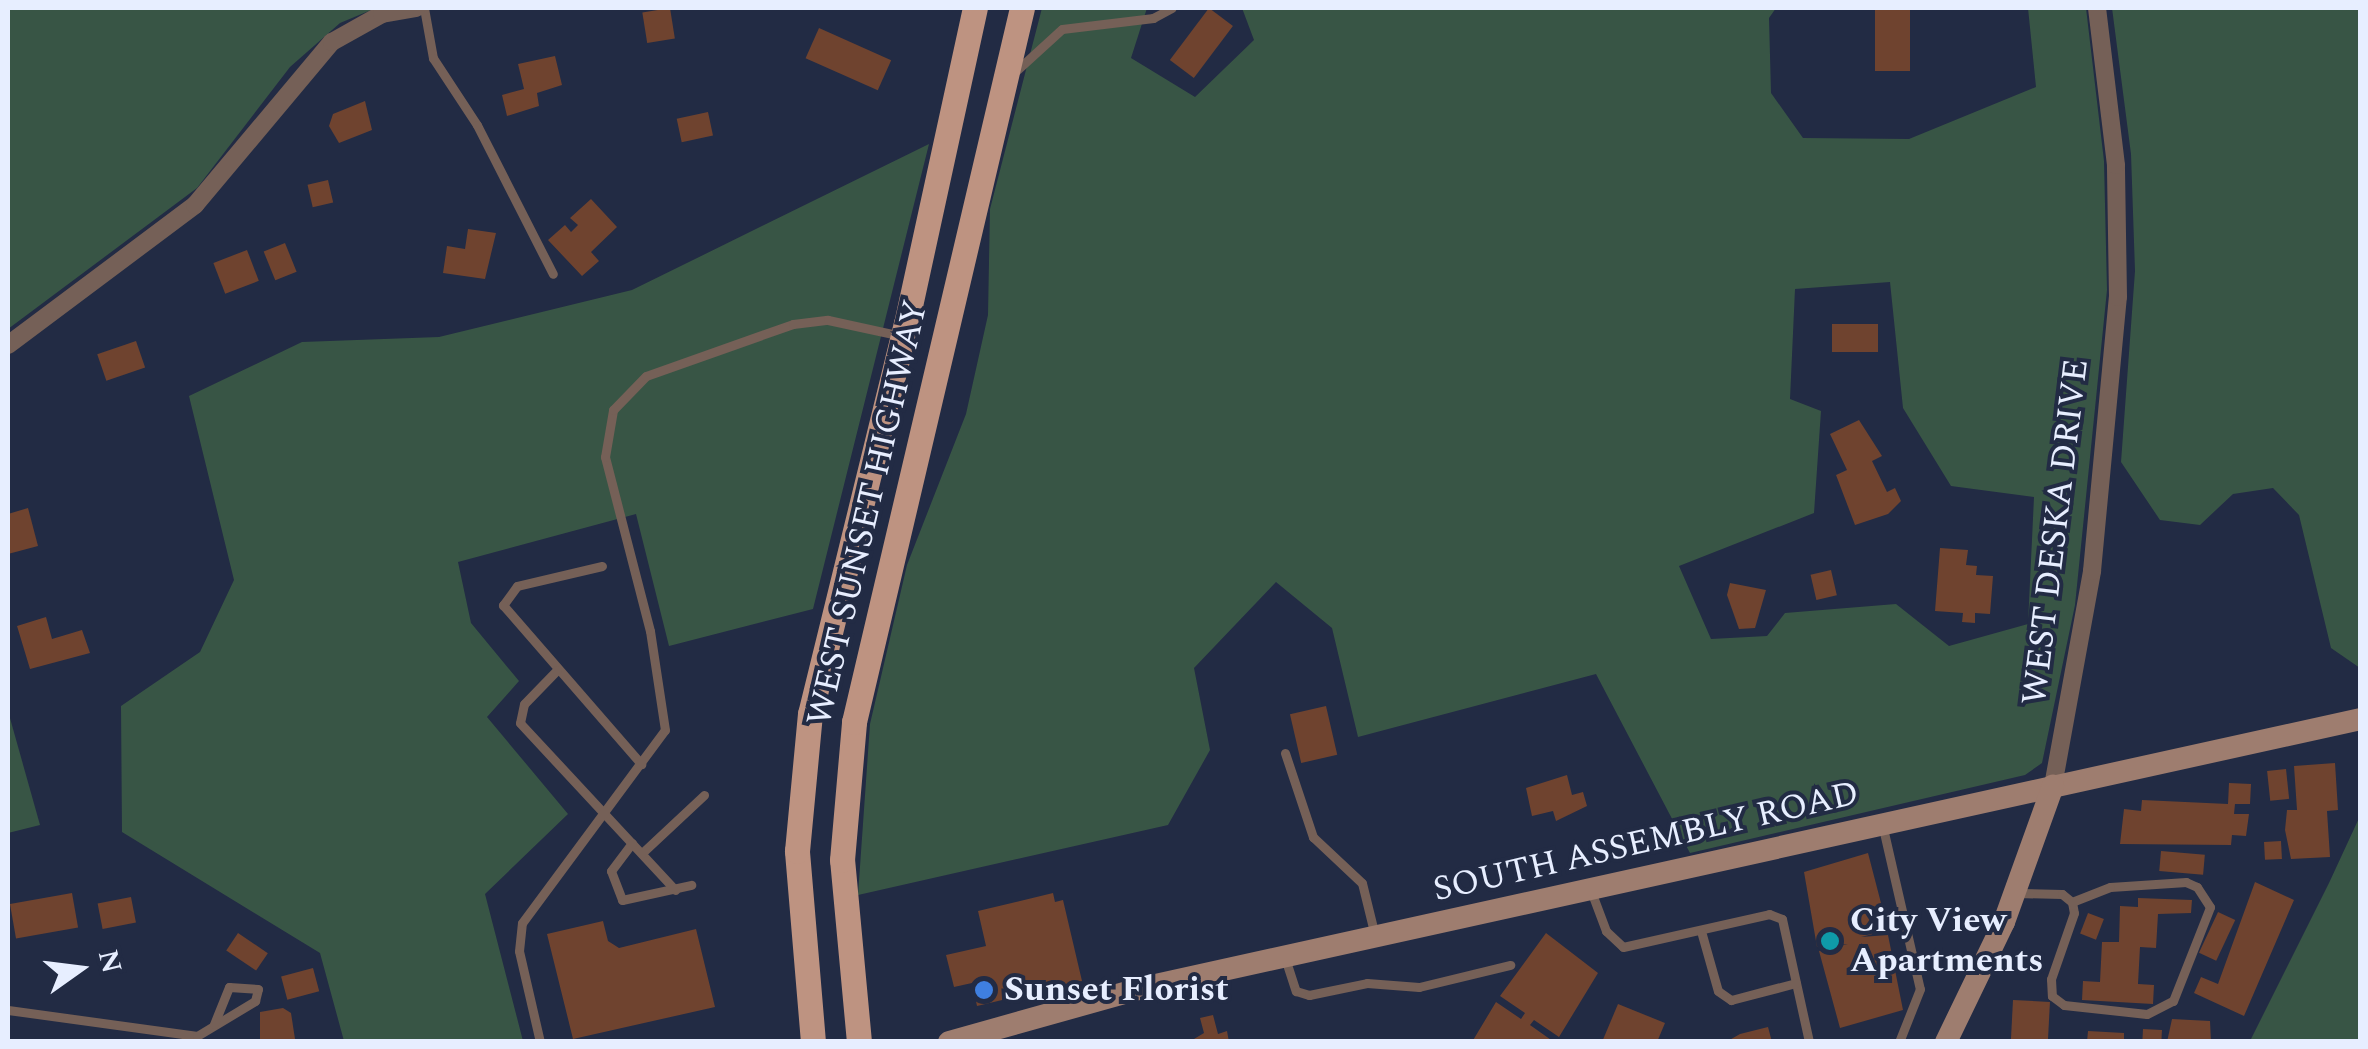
<!DOCTYPE html>
<style>
body{margin:0}
#map{position:relative;width:2368px;height:1049px;overflow:hidden;background:#222b44;font-family:Spectral,serif}
div>[style]{position:absolute}
[style*='--x']{left:calc(var(--x)*1px);top:calc(var(--y)*1px);width:calc(var(--w)*1px);rotate:calc(var(--a)*1deg)}
.green>*{inset:0;background:#385545}
.building>*{inset:0;background:#6f432f;transform-origin:0 0}
.lane>*{height:9px;margin:-4.5px;padding:0 4.5px;transform-origin:4.5px;border-radius:4.5px;background:#756057}
.street>*{height:18px;margin:-9px;padding:0 9px;transform-origin:9px;border-radius:9px;background:#756057}
.secondary>*{height:22px;margin:-11px;padding:0 11px;transform-origin:11px;border-radius:11px;background:#9e7d6f}
.primary>*{height:25px;margin:-12.5px;padding:0 12.5px;transform-origin:12.5px;border-radius:12.5px;background:#be9381}
.dots>*{width:28px;height:28px;translate:-50% -50%;box-sizing:border-box;border:5px solid #222b44;border-radius:50%}
span{translate:-50% -50%;white-space:nowrap;text-align:center;line-height:1.15;-webkit-text-stroke:8px #222b44;paint-order:stroke}
.street-label{font-size:35px;color:#e7eeff}
.poi-label{font-size:35px;color:#e7eeff;font-weight:700}
.left{translate:0 -50%;text-align:left}
.frame{position:absolute;inset:0;border:10px solid #e7eeff;pointer-events:none}
.north{position:absolute;left:30px;top:919px;width:100px;height:100px;-webkit-text-stroke:8px #222b44;paint-order:stroke;rotate:76deg;font-size:28px;font-weight:700;line-height:40px;text-align:center;color:#e7eeff}
.north::after{content:'';display:block;margin:auto;width:35px;height:45px;background:#e7eeff;clip-path:polygon(50% 0,100% 100%,50% 72%,0 100%)}
</style>
<div id="map">
<div class="green">
<div style="clip-path:polygon(8px 8px,376px 8px,340px 23px,290px 67px,197px 188px,8px 329px)"></div>
<div style="clip-path:polygon(evenodd,1042px 8px,1147px 8px,1131px 58px,1195px 97px,1254px 40px,1242px 8px,1776px 8px,1769px 18px,1771px 93px,1803px 138px,1909px 139px,2036px 87px,2028px 8px,2086px 8px,2104px 161px,2107px 290px,2075px 605px,2042px 763px,2025px 775px,1690px 853px,1596px 674px,1358px 737px,1332px 628px,1276px 582px,1194px 668px,1210px 750px,1168px 825px,858px 895px,870px 724px,907px 565px,966px 414px,988px 315px,990px 209px,1042px 8px,1890px 282px,1903px 408px,1951px 486px,2034px 497px,2028px 624px,1949px 646px,1896px 604px,1785px 613px,1767px 636px,1711px 639px,1679px 566px,1814px 513px,1821px 411px,1790px 399px,1795px 289px,1890px 282px)"></div>
<div style="clip-path:polygon(2112px 8px,2360px 8px,2360px 668px,2331px 648px,2299px 515px,2273px 488px,2233px 494px,2200px 525px,2160px 520px,2121px 462px,2135px 271px,2131px 154px)"></div>
<div style="clip-path:polygon(929px 144px,813px 609px,669px 646px,636px 514px,458px 562px,471px 623px,519px 681px,487px 717px,568px 814px,485px 894px,523px 1041px,344px 1041px,320px 953px,122px 832px,121px 706px,200px 652px,234px 580px,189px 396px,302px 342px,439px 337px,632px 290px)"></div>
<div style="clip-path:polygon(8px 711px,40px 825px,8px 833px)"></div>
<div style="clip-path:polygon(2360px 816px,2360px 1041px,2250px 1041px,2329px 883px)"></div>
</div>
<div class="building">
<div style="left:670px;top:8px;width:31px;height:28px;rotate:81deg"></div>
<div style="left:1209px;top:8px;width:30px;height:65px;rotate:37deg"></div>
<div style="left:1875px;top:8px;width:35px;height:63px"></div>
<div style="left:819px;top:28px;width:79px;height:33px;rotate:24deg"></div>
<div style="clip-path:polygon(555px 56px,562px 85px,537px 93px,539px 106px,507px 116px,502px 95px,524px 89px,518px 64px)"></div>
<div style="clip-path:polygon(365px 101px,372px 130px,339px 143px,329px 126px,333px 114px)"></div>
<div style="left:708px;top:112px;width:24px;height:32px;rotate:78deg"></div>
<div style="left:328px;top:180px;width:23px;height:21px;rotate:77deg"></div>
<div style="clip-path:polygon(591px 199px,617px 227px,591px 252px,599px 261px,582px 276px,548px 240px,565px 225px,571px 232px,578px 225px,570px 218px)"></div>
<div style="clip-path:polygon(468px 229px,496px 233px,485px 279px,443px 273px,447px 246px,465px 249px)"></div>
<div style="left:285px;top:243px;width:31px;height:23px;rotate:68deg"></div>
<div style="left:247px;top:250px;width:33px;height:36px;rotate:69deg"></div>
<div style="left:1878px;top:324px;width:28px;height:46px;rotate:90deg"></div>
<div style="left:136px;top:341px;width:28px;height:41px;rotate:71deg"></div>
<div style="clip-path:polygon(1859px 420px,1882px 456px,1872px 461px,1887px 492px,1895px 488px,1901px 501px,1888px 514px,1855px 525px,1836px 475px,1847px 470px,1830px 434px)"></div>
<div style="clip-path:polygon(28px 508px,38px 546px,8px 554px,8px 514px)"></div>
<div style="clip-path:polygon(1940px 548px,1968px 550px,1966px 565px,1977px 566px,1976px 575px,1993px 576px,1990px 614px,1975px 613px,1975px 623px,1962px 622px,1963px 613px,1935px 611px)"></div>
<div style="left:1831px;top:570px;width:26px;height:21px;rotate:77deg"></div>
<div style="clip-path:polygon(1730px 583px,1766px 590px,1755px 628px,1739px 629px,1727px 595px)"></div>
<div style="clip-path:polygon(46px 617px,52px 639px,82px 630px,90px 653px,30px 669px,17px 626px)"></div>
<div style="left:1326px;top:706px;width:50px;height:37px;rotate:77deg"></div>
<div style="clip-path:polygon(2335px 763px,2338px 810px,2327px 811px,2330px 857px,2291px 859px,2285px 830px,2287px 810px,2297px 810px,2294px 766px)"></div>
<div style="left:2286px;top:769px;width:30px;height:19px;rotate:84deg"></div>
<div style="clip-path:polygon(1567px 775px,1572px 795px,1583px 792px,1587px 806px,1556px 821px,1553px 811px,1532px 816px,1526px 788px)"></div>
<div style="clip-path:polygon(2229px 783px,2251px 784px,2250px 804px,2235px 804px,2234px 814px,2249px 814px,2246px 836px,2232px 835px,2231px 845px,2120px 844px,2124px 809px,2141px 811px,2142px 800px,2228px 804px)"></div>
<div style="left:2281px;top:841px;width:18px;height:17px;rotate:87deg"></div>
<div style="left:2161px;top:851px;width:44px;height:20px;rotate:5deg"></div>
<div style="clip-path:polygon(1868px 853px,1888px 930px,1861px 937px,1888px 935px,1903px 1010px,1840px 1028px,1819px 951px,1848px 944px,1817px 947px,1804px 872px)"></div>
<div style="clip-path:polygon(2255px 882px,2294px 900px,2244px 1016px,2194px 993px,2201px 977px,2218px 984px)"></div>
<div style="left:72px;top:893px;width:35px;height:63px;rotate:80deg"></div>
<div style="clip-path:polygon(1053px 893px,1055px 902px,1063px 900px,1082px 981px,977px 1006px,972px 983px,954px 987px,946px 955px,986px 946px,978px 911px)"></div>
<div style="left:131px;top:897px;width:26px;height:34px;rotate:79deg"></div>
<div style="clip-path:polygon(2138px 898px,2192px 900px,2191px 913px,2158px 914px,2156px 948px,2140px 947px,2138px 984px,2154px 985px,2153px 1004px,2082px 1000px,2083px 981px,2100px 982px,2102px 942px,2119px 942px,2120px 906px,2138px 907px)"></div>
<div style="left:2218px;top:912px;width:19px;height:45px;rotate:25deg"></div>
<div style="left:2088px;top:913px;width:17px;height:22px;rotate:21deg"></div>
<div style="clip-path:polygon(603px 921px,608px 941px,619px 948px,696px 929px,715px 1007px,573px 1039px,547px 934px)"></div>
<div style="left:238px;top:933px;width:36px;height:21px;rotate:34deg"></div>
<div style="clip-path:polygon(1546px 933px,1598px 973px,1559px 1037px,1534px 1020px,1530px 1025px,1554px 1042px,1472px 1042px,1496px 1002px,1521px 1019px,1525px 1013px,1500px 996px)"></div>
<div style="left:313px;top:968px;width:24px;height:33px;rotate:75deg"></div>
<div style="left:2013px;top:1000px;width:37px;height:42px;rotate:3deg"></div>
<div style="clip-path:polygon(1618px 1004px,1665px 1023px,1657px 1042px,1602px 1042px)"></div>
<div style="clip-path:polygon(283px 1008px,291px 1013px,295px 1039px,260px 1042px,260px 1012px)"></div>
<div style="clip-path:polygon(1213px 1015px,1218px 1034px,1227px 1031px,1229px 1042px,1189px 1042px,1204px 1033px,1200px 1018px)"></div>
<div style="clip-path:polygon(2172px 1019px,2210px 1021px,2211px 1042px,2167px 1042px)"></div>
<div style="clip-path:polygon(1768px 1027px,1772px 1042px,1726px 1042px,1740px 1034px)"></div>
<div style="left:2143px;top:1029px;width:19px;height:13px;rotate:3deg"></div>
<div style="clip-path:polygon(2088px 1031px,2124px 1033px,2124px 1042px,2087px 1042px)"></div>
</div>
<div class="lane">
<div style="--x:424;--y:8;--w:51;--a:79.8"></div>
<div style="--x:433;--y:58;--w:80;--a:56.7"></div>
<div style="--x:477;--y:125;--w:167;--a:63"></div>
<div style="--x:1016;--y:71;--w:62;--a:-42.4"></div>
<div style="--x:1062;--y:29;--w:92;--a:-6.9"></div>
<div style="--x:1153;--y:18;--w:21;--a:-28"></div>
<div style="--x:602;--y:566;--w:87;--a:166.8"></div>
<div style="--x:517;--y:586;--w:24;--a:126"></div>
<div style="--x:503;--y:605;--w:211;--a:49"></div>
<div style="--x:557;--y:670;--w:47;--a:134.1"></div>
<div style="--x:524;--y:704;--w:19;--a:102"></div>
<div style="--x:520;--y:723;--w:228;--a:47.1"></div>
<div style="--x:1285;--y:753;--w:89;--a:71.6"></div>
<div style="--x:1313;--y:837;--w:67;--a:43.2"></div>
<div style="--x:1362;--y:883;--w:55;--a:76.2"></div>
<div style="--x:1883;--y:828;--w:165;--a:77.1"></div>
<div style="--x:1920;--y:989;--w:57;--a:111.6"></div>
<div style="--x:632;--y:843;--w:35;--a:127"></div>
<div style="--x:611;--y:871;--w:31;--a:69"></div>
<div style="--x:622;--y:900;--w:71;--a:-12.3"></div>
<div style="--x:642;--y:853;--w:85;--a:-43.1"></div>
<div style="--x:1591;--y:891;--w:43;--a:69.4"></div>
<div style="--x:1606;--y:931;--w:23;--a:43"></div>
<div style="--x:1623;--y:947;--w:150;--a:-12.7"></div>
<div style="--x:1769;--y:914;--w:14;--a:21"></div>
<div style="--x:1782;--y:919;--w:126;--a:77.6"></div>
<div style="--x:2017;--y:893;--w:45;--a:1.3"></div>
<div style="--x:2062;--y:894;--w:13;--a:39"></div>
<div style="--x:2072;--y:902;--w:11;--a:80"></div>
<div style="--x:2074;--y:913;--w:70;--a:109.2"></div>
<div style="--x:2051;--y:979;--w:17;--a:87"></div>
<div style="--x:2052;--y:996;--w:15;--a:37"></div>
<div style="--x:2064;--y:1005;--w:83;--a:6.2"></div>
<div style="--x:2147;--y:1014;--w:29;--a:-27"></div>
<div style="--x:2173;--y:1001;--w:101;--a:-68.5"></div>
<div style="--x:2210;--y:907;--w:24;--a:-123"></div>
<div style="--x:2197;--y:887;--w:12;--a:-156"></div>
<div style="--x:2186;--y:882;--w:76;--a:176.2"></div>
<div style="--x:2110;--y:887;--w:41;--a:158.5"></div>
<div style="--x:1701;--y:931;--w:62;--a:74.2"></div>
<div style="--x:1718;--y:991;--w:16;--a:35"></div>
<div style="--x:1731;--y:1000;--w:67;--a:-14.7"></div>
<div style="--x:1285;--y:958;--w:35;--a:72"></div>
<div style="--x:1296;--y:991;--w:14;--a:17"></div>
<div style="--x:1309;--y:995;--w:59;--a:-11.7"></div>
<div style="--x:1367;--y:983;--w:52;--a:4.4"></div>
<div style="--x:1419;--y:987;--w:94;--a:-13.6"></div>
<div style="--x:8;--y:1010;--w:191;--a:7.8"></div>
<div style="--x:197;--y:1036;--w:68;--a:-31.1"></div>
<div style="--x:255;--y:1001;--w:12;--a:-76"></div>
<div style="--x:258;--y:989;--w:29;--a:-176"></div>
<div style="--x:229;--y:987;--w:40;--a:112"></div>
<div style="--x:540;--y:1042;--w:93;--a:-103"></div>
<div style="--x:519;--y:951;--w:28;--a:-84"></div>
<div style="--x:522;--y:923;--w:240;--a:-53.5"></div>
<div style="--x:665;--y:730;--w:100;--a:-98.6"></div>
<div style="--x:650;--y:631;--w:180;--a:-104.5"></div>
<div style="--x:605;--y:457;--w:48;--a:-80.3"></div>
<div style="--x:613;--y:410;--w:47;--a:-45.9"></div>
<div style="--x:646;--y:376;--w:156;--a:-19.5"></div>
<div style="--x:793;--y:324;--w:35;--a:-7"></div>
<div style="--x:828;--y:320;--w:76;--a:12.2"></div>
</div>
<div class="street">
<div style="--x:8;--y:345;--w:234;--a:-36.8"></div>
<div style="--x:195;--y:205;--w:213;--a:-50"></div>
<div style="--x:332;--y:42;--w:57;--a:-29.2"></div>
<div style="--x:382;--y:14;--w:35;--a:-10"></div>
<div style="--x:2053;--y:786;--w:219;--a:-79.7"></div>
<div style="--x:2092;--y:571;--w:275;--a:-84.6"></div>
<div style="--x:2118;--y:297;--w:132;--a:-90.9"></div>
<div style="--x:2116;--y:165;--w:158;--a:-96.9"></div>
</div>
<div class="secondary">
<div style="--x:949;--y:1042;--w:200;--a:-15.6"></div>
<div style="--x:1142;--y:988;--w:1247;--a:-12.45"></div>
<div style="--x:1946;--y:1042;--w:133;--a:-64.2"></div>
<div style="--x:2004;--y:922;--w:145;--a:-70.2"></div>
</div>
<div class="primary">
<div style="--x:813;--y:1042;--w:192;--a:-94.8"></div>
<div style="--x:797;--y:851;--w:138;--a:-84.6"></div>
<div style="--x:810;--y:714;--w:402;--a:-76.2"></div>
<div style="--x:906;--y:324;--w:323;--a:-77.7"></div>
<div style="--x:859;--y:1042;--w:183;--a:-95.3"></div>
<div style="--x:842;--y:860;--w:139;--a:-85"></div>
<div style="--x:854;--y:722;--w:733;--a:-76.76"></div>
</div>
<div class="dots">
<div style="left:1830px;top:941px;background:#0f9aa8"></div>
<div style="left:984px;top:990px;background:#3f7fe0"></div>
</div>
<div class="street-label">
<span style="left:868px;top:513px;rotate:-77deg">WEST SUNSET HIGHWAY</span>
<span style="left:2056px;top:532px;rotate:-83deg">WEST DESKA DRIVE</span>
<span style="left:1646px;top:842px;rotate:-13deg">SOUTH ASSEMBLY ROAD</span>
</div>
<div class="poi-label">
<span class="left" style="left:1850px;top:941px">City View<br>Apartments</span>
<span class="left" style="left:1004px;top:990px">Sunset Florist</span>
</div>
<div class="frame"></div>
<div class="north">N</div>
</div>
